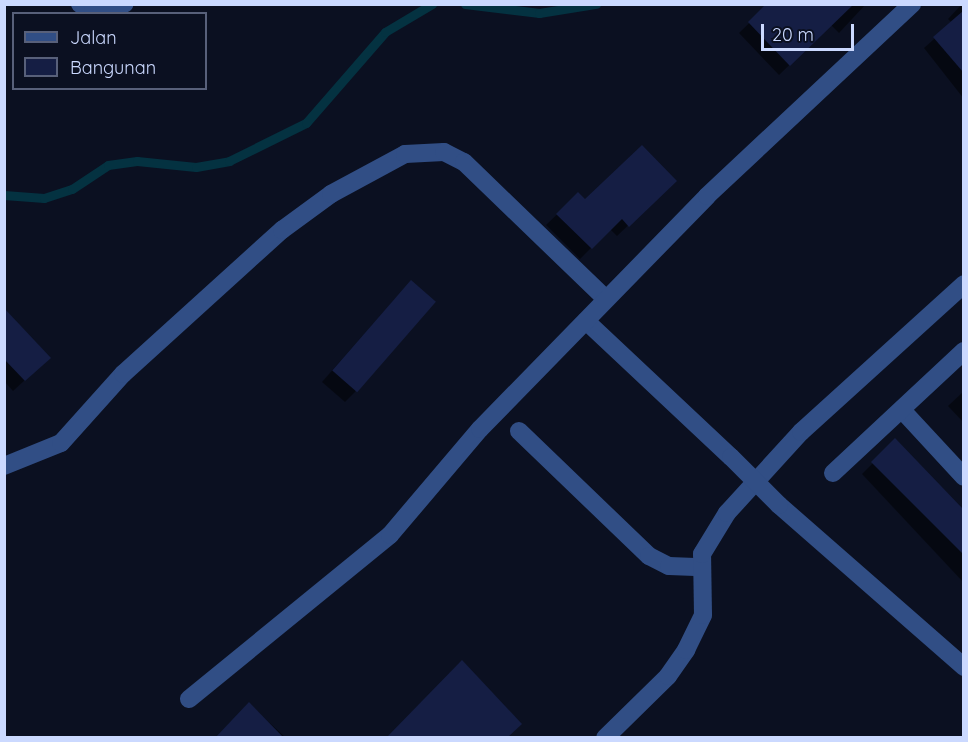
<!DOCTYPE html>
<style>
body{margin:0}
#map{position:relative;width:968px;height:742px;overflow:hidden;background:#0b1021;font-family:Quicksand,sans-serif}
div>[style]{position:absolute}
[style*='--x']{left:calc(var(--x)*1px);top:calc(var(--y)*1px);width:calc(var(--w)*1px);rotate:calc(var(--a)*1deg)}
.shadow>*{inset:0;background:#0007}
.stream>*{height:9px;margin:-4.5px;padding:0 4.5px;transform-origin:4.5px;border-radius:4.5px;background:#043241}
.building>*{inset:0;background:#151e44;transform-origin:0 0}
.minor>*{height:18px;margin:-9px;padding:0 9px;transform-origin:9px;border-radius:9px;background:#314e85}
.minor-bridge>*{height:18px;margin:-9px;padding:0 9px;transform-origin:9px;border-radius:9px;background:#314e85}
span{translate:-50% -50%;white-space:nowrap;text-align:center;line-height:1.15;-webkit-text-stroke:6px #0b1021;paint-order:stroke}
.frame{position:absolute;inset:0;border:6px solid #cbd9ff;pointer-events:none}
.legend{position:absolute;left:12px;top:12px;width:195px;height:78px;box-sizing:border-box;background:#0b1021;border:2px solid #58607a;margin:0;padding:8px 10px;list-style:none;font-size:18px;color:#cbd9ff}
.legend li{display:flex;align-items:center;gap:12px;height:30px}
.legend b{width:30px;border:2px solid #58607a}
.scale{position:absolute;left:761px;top:24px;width:93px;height:27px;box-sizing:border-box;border:3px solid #cbd9ff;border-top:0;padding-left:8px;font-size:18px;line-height:21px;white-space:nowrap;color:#cbd9ff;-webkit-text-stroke:4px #0b1021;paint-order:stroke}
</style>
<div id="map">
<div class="shadow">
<div style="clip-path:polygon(769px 4px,866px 4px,839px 33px,831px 25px,779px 75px,739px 33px)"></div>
<div style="clip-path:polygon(962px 4px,964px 4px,964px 99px,924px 48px,952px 23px,948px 19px)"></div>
<div style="clip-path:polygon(675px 181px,617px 236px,610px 229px,580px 259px,546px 225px,578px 194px,585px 201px)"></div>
<div style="clip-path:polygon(400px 293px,355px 392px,345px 402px,322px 382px)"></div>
<div style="clip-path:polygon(4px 323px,38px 368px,13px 391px,4px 381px)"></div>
<div style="clip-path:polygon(964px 391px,964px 423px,948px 406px)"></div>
<div style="clip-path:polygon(895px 441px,964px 514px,964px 583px,862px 474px)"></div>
<div style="clip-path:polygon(249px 704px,286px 738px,216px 738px)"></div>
</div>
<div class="stream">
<div style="--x:465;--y:4;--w:75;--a:6.9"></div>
<div style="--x:539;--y:13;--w:58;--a:-9"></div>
<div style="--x:4;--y:195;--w:40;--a:4.3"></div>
<div style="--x:44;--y:198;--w:29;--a:-18"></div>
<div style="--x:72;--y:189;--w:43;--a:-33.7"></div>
<div style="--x:108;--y:165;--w:29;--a:-8"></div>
<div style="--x:137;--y:161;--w:59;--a:5.8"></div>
<div style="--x:196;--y:167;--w:34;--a:-10"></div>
<div style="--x:229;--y:161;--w:86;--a:-26.3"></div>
<div style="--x:306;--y:123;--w:121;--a:-49"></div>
<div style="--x:385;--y:32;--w:55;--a:-30.8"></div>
</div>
<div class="building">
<div style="clip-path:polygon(766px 4px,854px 4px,790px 66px,748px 22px)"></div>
<div style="clip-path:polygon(963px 11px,963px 72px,933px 37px)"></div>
<div style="clip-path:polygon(642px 145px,677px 181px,629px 227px,622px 219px,592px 249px,556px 214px,578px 192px,585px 199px)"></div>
<div style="left:411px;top:280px;width:33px;height:120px;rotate:41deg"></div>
<div style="clip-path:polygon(4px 308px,51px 358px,25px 381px,4px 359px)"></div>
<div style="clip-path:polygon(895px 438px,963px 509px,963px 554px,871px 462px)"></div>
<div style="clip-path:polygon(462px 660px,522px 724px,507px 738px,386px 738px)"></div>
<div style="clip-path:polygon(249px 702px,284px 738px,215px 738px)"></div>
</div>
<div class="minor">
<div style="--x:80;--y:4;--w:14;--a:25"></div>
<div style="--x:93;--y:10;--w:32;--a:-11"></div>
<div style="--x:586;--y:321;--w:199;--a:43.2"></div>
<div style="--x:902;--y:410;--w:91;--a:47.2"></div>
<div style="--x:519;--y:431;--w:180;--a:43.9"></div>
<div style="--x:649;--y:556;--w:22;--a:27"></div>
<div style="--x:669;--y:566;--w:33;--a:2"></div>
<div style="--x:4;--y:466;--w:61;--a:-22"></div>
<div style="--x:61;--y:443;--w:93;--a:-48.1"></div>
<div style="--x:123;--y:374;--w:215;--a:-42.2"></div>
<div style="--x:282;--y:230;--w:61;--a:-36.3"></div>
<div style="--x:331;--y:194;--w:84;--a:-28.4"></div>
<div style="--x:405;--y:154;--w:39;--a:-3"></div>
<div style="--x:444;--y:152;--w:22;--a:27"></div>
<div style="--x:464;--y:162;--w:197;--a:44"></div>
<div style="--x:833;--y:473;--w:179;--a:-43"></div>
<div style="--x:779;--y:505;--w:246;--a:41.2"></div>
<div style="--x:189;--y:699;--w:259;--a:-39.2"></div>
<div style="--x:390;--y:535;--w:139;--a:-49.7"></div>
<div style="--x:480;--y:429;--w:325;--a:-45.7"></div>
<div style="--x:707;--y:196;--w:281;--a:-43.1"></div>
<div style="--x:605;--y:738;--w:88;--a:-44.5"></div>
<div style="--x:668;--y:676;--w:32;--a:-55"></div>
<div style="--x:686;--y:650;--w:39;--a:-64"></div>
<div style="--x:703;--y:615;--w:61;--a:-90.9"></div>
<div style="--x:702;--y:554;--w:48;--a:-58.6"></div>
<div style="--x:727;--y:513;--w:110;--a:-47.6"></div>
<div style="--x:801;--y:432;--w:220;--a:-42.2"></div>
</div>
<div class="minor-bridge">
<div style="--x:731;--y:457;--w:68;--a:45"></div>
</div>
<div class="frame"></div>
<ul class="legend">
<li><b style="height:8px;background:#314e85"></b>Jalan</li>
<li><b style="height:16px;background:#151e44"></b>Bangunan</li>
</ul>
<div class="scale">20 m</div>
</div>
